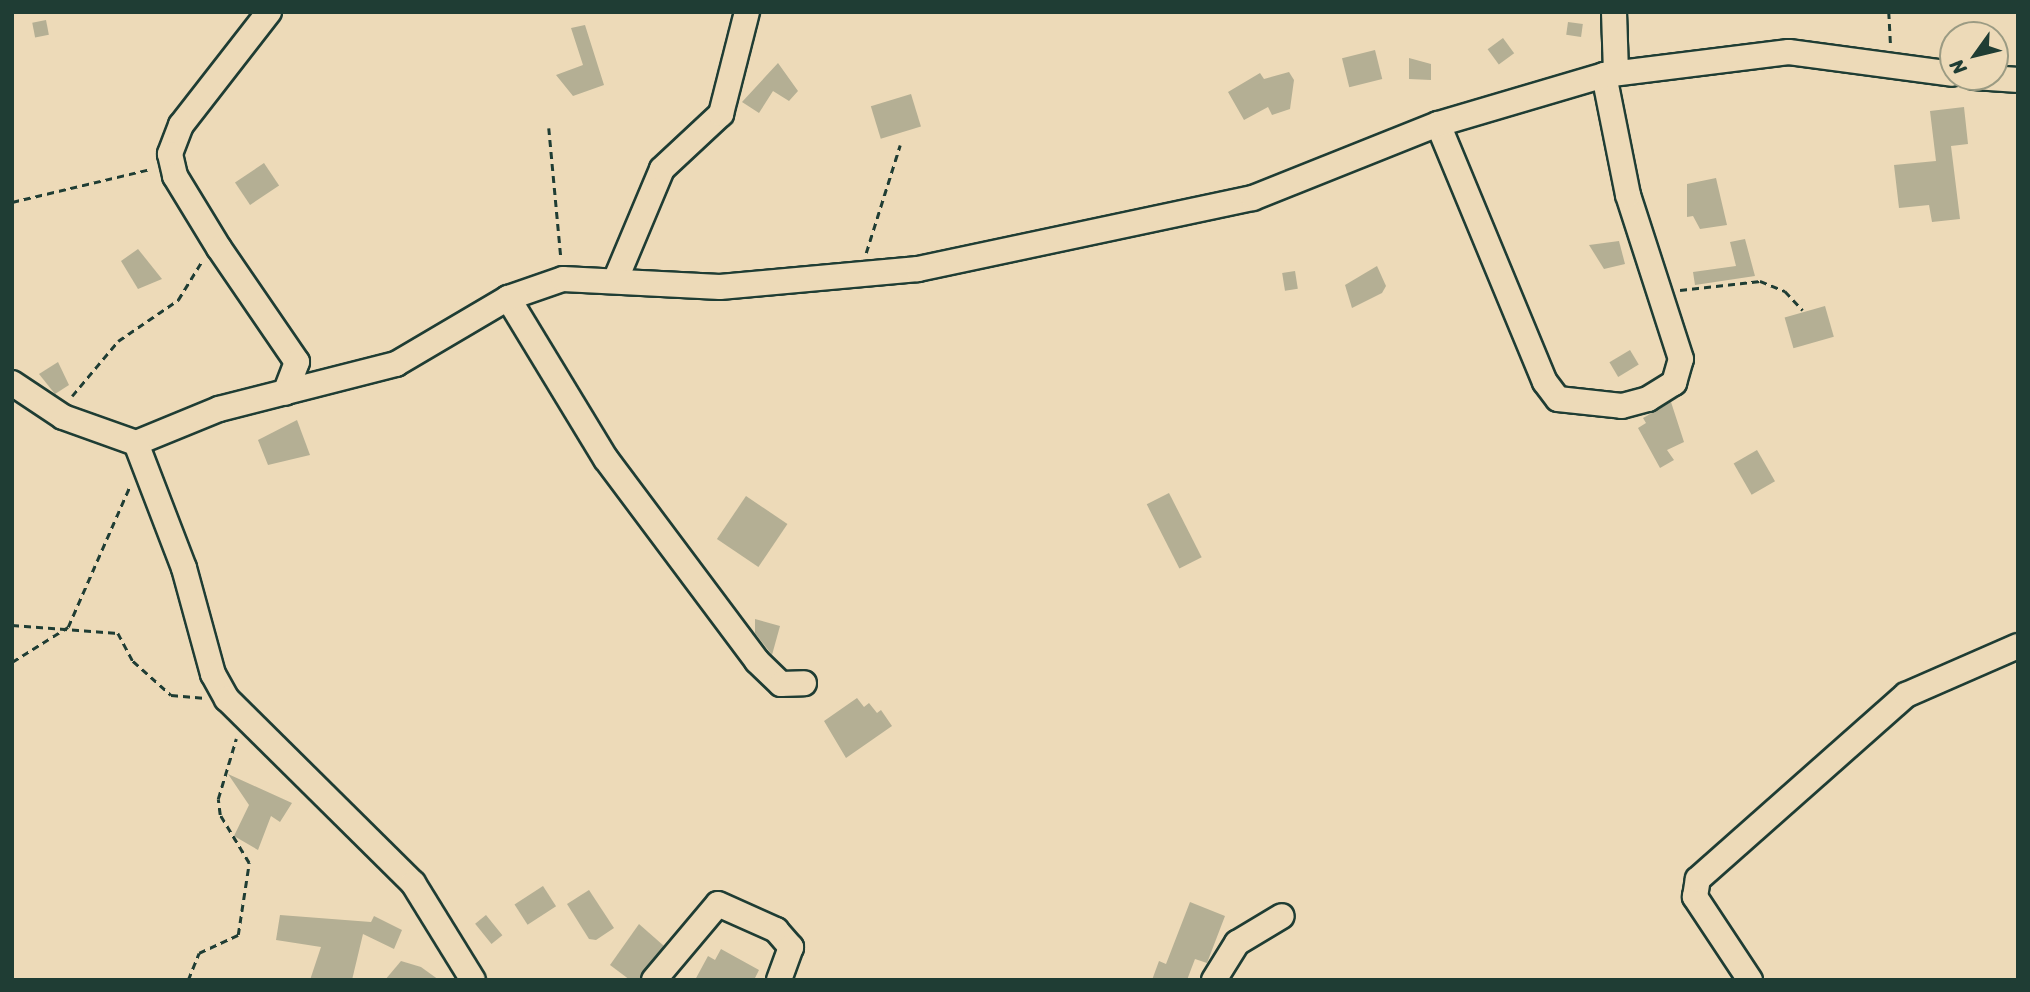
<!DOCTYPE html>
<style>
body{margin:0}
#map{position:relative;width:2030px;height:992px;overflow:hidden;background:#eddab8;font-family:Sriracha,sans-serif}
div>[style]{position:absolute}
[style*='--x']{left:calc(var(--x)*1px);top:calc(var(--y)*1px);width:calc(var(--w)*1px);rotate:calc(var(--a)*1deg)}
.building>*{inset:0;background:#b4af94;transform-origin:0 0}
.path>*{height:2.5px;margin-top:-1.25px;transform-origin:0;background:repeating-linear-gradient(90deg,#1f3d34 0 7px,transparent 0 12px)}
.roads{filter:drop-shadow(2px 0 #1f3d34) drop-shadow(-2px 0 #1f3d34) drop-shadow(0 2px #1f3d34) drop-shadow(0 -2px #1f3d34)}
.minor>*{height:24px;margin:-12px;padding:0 12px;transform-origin:12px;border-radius:12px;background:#eddab8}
span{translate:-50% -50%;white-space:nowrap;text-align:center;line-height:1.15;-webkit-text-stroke:5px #eddab8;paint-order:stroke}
.frame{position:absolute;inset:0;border:14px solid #1f3d34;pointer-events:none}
.north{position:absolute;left:1939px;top:21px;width:70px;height:70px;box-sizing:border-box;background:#eddab8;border:2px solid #9b9b83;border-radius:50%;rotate:236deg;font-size:19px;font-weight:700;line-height:28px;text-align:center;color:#1f3d34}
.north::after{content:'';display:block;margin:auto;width:24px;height:32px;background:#1f3d34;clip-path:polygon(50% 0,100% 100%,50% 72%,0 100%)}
</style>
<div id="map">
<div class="building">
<div style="left:46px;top:20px;width:15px;height:14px;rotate:79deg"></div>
<div style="left:1568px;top:22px;width:15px;height:13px;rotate:8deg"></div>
<div style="clip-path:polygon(585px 25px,604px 85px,573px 96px,556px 75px,583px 65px,571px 28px)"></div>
<div style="left:1503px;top:38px;width:19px;height:19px;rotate:54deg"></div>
<div style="left:1375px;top:50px;width:30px;height:34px;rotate:76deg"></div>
<div style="clip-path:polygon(1409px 58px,1431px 64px,1431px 80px,1409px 79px)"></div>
<div style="clip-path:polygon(778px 63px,798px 91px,789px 101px,773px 91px,759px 113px,742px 102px)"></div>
<div style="clip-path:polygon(1289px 72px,1294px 80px,1290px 109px,1272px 115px,1268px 107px,1244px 120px,1228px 92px,1260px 73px,1264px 79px)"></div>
<div style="left:911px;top:94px;width:34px;height:42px;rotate:73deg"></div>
<div style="clip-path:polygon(1964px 107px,1968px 144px,1951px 146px,1960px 219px,1932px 222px,1929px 205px,1899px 208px,1894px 165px,1936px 161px,1930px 111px)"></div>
<div style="left:264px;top:163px;width:27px;height:35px;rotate:56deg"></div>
<div style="clip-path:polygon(1716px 178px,1727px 225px,1700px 229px,1693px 216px,1687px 217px,1687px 184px)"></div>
<div style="clip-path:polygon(1745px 239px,1755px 276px,1695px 285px,1693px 272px,1736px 266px,1730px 242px)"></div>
<div style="clip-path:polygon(1619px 241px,1625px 264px,1604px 269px,1589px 245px)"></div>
<div style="clip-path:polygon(138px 249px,162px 279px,138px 289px,121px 261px)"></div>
<div style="clip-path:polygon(1377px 266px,1386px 286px,1382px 293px,1352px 308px,1345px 285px)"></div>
<div style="left:1295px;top:271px;width:18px;height:13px;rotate:81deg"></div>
<div style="left:1825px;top:306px;width:32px;height:42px;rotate:74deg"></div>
<div style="left:1630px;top:350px;width:17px;height:24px;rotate:59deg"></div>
<div style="clip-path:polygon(58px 362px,69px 385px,55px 394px,39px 374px)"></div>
<div style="clip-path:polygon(1671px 402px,1684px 442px,1667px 450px,1674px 460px,1660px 468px,1638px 428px,1646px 423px,1643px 418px)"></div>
<div style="clip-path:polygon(297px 420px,310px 455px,268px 465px,258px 440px)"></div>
<div style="left:1757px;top:450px;width:36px;height:27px;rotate:60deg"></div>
<div style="left:1169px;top:493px;width:72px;height:25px;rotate:63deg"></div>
<div style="left:746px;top:496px;width:50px;height:52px;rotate:34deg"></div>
<div style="clip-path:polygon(755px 619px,780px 626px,772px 655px,755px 633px)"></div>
<div style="clip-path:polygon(857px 698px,864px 707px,869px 703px,877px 713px,881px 710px,892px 726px,846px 758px,824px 721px)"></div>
<div style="clip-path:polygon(228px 774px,292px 803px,280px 822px,271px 816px,258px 850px,234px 836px,249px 805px)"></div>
<div style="left:543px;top:886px;width:24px;height:34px;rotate:57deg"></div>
<div style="clip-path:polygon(589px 890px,614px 928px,596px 940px,589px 939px,567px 904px)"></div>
<div style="clip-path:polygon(1190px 902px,1225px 916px,1207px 963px,1195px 959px,1187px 980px,1152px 980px,1159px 961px,1166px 964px)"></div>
<div style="clip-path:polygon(280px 915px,371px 922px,374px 916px,402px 930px,394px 949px,363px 934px,352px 980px,310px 980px,321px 947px,276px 940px)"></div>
<div style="left:486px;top:915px;width:26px;height:14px;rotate:51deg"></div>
<div style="clip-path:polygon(639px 924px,664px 946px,639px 980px,630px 980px,610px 965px)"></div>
<div style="clip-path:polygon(721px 949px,759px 970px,754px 980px,695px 980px,708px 956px,715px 960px)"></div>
<div style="clip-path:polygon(401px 961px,421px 967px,439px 980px,385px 980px)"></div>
</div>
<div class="path">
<div style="--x:1889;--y:12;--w:34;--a:87"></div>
<div style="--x:549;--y:128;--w:131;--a:84.7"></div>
<div style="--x:12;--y:202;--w:143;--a:-13.4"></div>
<div style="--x:866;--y:253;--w:113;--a:-72.5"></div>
<div style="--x:1680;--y:290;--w:81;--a:-6.4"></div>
<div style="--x:1760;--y:281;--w:27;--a:22"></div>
<div style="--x:1785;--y:291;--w:26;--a:47"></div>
<div style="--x:72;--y:396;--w:72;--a:-50.1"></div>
<div style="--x:118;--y:341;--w:73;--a:-34.3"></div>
<div style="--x:178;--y:300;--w:46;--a:-58.4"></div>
<div style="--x:12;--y:625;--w:106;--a:4.3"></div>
<div style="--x:118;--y:633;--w:32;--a:62"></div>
<div style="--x:133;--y:661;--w:51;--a:41.8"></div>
<div style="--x:171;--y:695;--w:32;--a:5"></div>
<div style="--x:12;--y:662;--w:66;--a:-32"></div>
<div style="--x:68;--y:627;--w:154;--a:-66.3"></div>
<div style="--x:188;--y:980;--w:29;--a:-68"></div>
<div style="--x:199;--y:953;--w:43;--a:-24.8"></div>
<div style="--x:238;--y:935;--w:73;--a:-81.3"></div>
<div style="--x:249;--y:863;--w:56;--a:-121.1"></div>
<div style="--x:220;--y:815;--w:16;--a:-97"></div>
<div style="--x:218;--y:799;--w:63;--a:-73.3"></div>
</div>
<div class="roads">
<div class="minor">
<div style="--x:269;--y:12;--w:143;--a:127.9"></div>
<div style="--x:181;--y:125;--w:31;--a:111"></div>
<div style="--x:170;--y:154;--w:23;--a:77"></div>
<div style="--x:175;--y:176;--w:84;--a:58.6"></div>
<div style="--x:219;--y:248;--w:138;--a:55.6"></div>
<div style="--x:297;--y:362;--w:33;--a:111"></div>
<div style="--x:1614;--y:12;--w:61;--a:88.1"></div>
<div style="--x:1975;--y:77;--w:43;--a:4"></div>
<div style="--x:1438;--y:124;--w:279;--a:67.5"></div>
<div style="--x:1545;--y:382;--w:21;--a:53"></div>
<div style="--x:1558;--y:399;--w:64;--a:6.2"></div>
<div style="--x:1622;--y:406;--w:27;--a:-15"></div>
<div style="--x:1648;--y:399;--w:31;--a:-32"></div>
<div style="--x:1674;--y:383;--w:25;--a:-74"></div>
<div style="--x:1681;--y:359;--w:172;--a:-107.9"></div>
<div style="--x:1628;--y:195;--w:122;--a:-101.3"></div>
<div style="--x:615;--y:281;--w:121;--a:-67.2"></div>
<div style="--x:662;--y:169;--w:81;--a:-43"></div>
<div style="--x:721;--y:114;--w:105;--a:-75.7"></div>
<div style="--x:508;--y:298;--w:188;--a:58.7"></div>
<div style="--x:606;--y:459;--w:252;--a:53.2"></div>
<div style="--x:757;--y:661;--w:33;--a:44"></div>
<div style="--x:781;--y:684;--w:23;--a:-2"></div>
<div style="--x:12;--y:383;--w:61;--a:33.7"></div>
<div style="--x:63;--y:417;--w:77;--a:19.6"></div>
<div style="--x:136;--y:443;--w:90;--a:-22.3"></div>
<div style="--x:219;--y:409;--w:183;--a:-14.3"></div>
<div style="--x:396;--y:364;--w:130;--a:-30.5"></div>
<div style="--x:508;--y:298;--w:58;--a:-19.1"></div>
<div style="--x:563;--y:279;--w:157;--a:2.9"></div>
<div style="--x:720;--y:287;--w:199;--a:-5.2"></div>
<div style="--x:918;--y:269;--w:342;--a:-12"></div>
<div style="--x:1253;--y:198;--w:199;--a:-21.8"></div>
<div style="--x:1438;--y:124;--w:173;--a:-16.4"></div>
<div style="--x:1604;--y:75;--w:186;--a:-7.1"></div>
<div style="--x:1789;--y:52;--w:165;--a:7.6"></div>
<div style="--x:136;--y:443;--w:134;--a:69"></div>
<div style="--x:184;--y:568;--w:110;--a:74.7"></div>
<div style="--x:213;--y:674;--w:29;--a:61"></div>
<div style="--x:227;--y:699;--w:262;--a:44.7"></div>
<div style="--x:413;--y:883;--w:114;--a:58.3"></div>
<div style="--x:654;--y:980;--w:99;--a:-49.9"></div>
<div style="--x:718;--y:904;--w:64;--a:24.1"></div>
<div style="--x:776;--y:930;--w:23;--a:49"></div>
<div style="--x:791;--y:947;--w:35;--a:110"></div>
<div style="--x:1214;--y:980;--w:44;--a:-58.1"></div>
<div style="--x:1237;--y:943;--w:52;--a:-31"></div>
<div style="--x:1750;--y:980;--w:100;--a:-123.5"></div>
<div style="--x:1695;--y:897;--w:18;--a:-81"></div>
<div style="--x:1698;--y:879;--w:278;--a:-41.5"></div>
<div style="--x:1906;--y:695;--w:122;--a:-23.6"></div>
</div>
</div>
<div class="frame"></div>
<div class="north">N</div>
</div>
